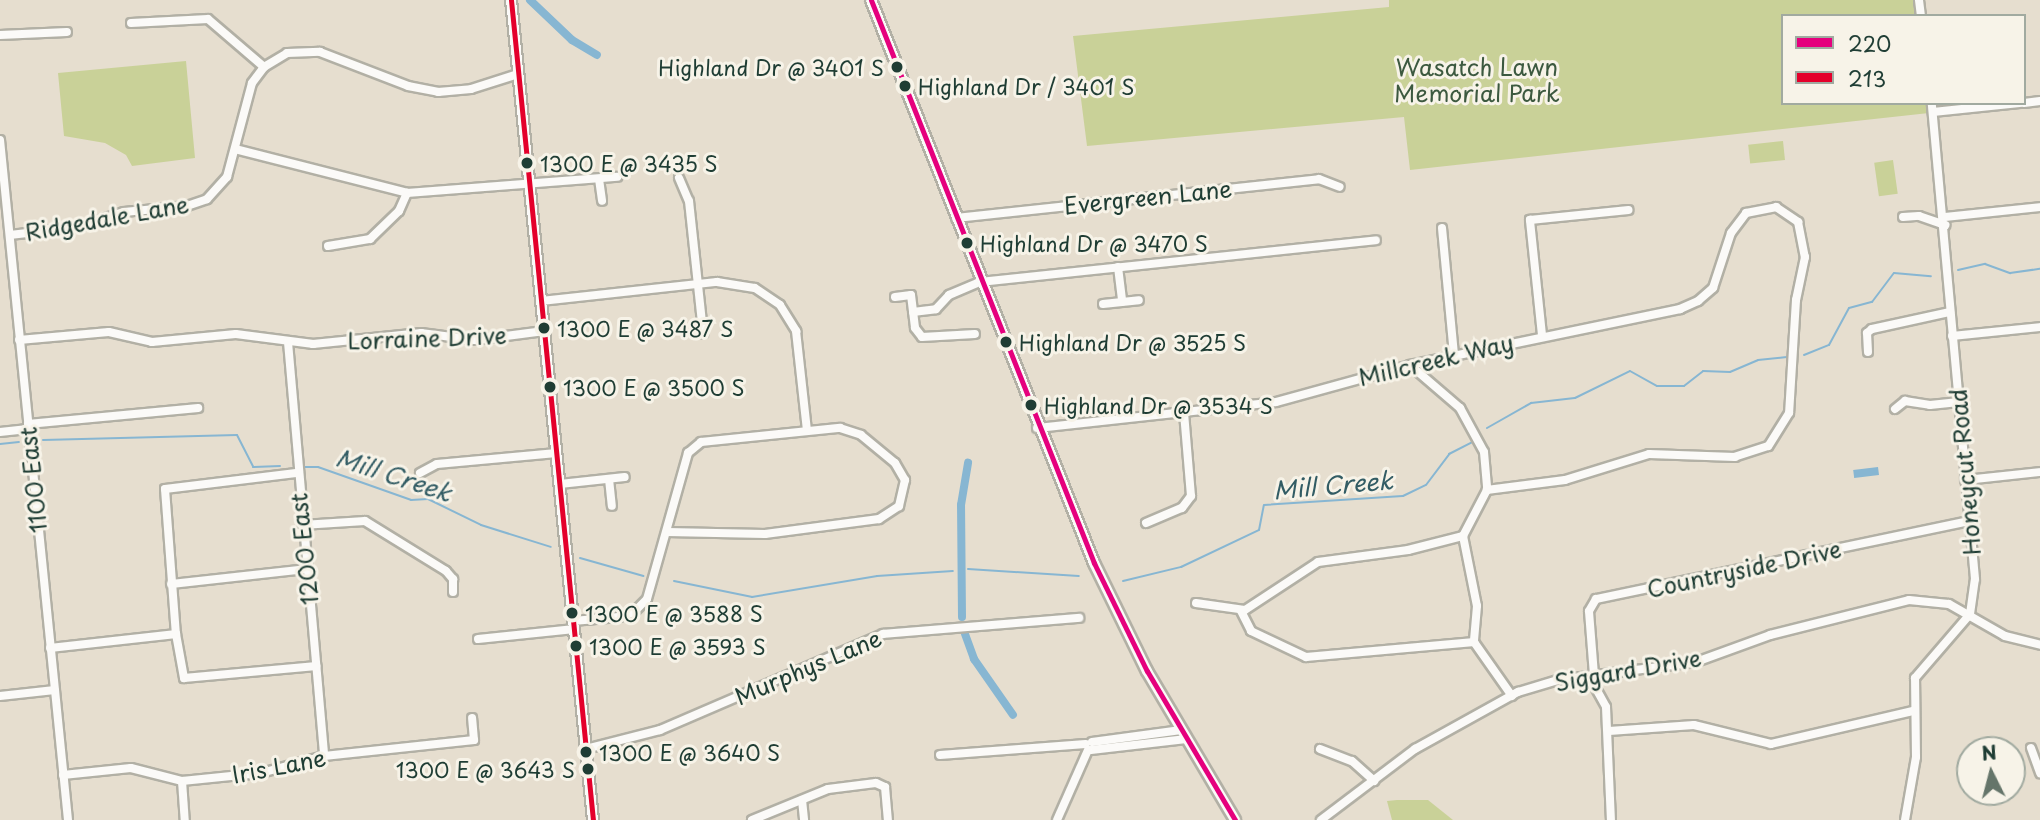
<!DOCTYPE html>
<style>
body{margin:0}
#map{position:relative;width:2040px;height:820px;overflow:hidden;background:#e6decf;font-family:"Playpen Sans",sans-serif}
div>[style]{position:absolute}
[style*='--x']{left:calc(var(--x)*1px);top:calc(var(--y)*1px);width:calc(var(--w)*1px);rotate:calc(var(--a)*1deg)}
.green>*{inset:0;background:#c9d198;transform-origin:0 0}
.water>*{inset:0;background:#87b6d2;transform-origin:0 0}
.stream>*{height:2px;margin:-1px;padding:0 1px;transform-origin:1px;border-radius:1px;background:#87b6d2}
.canal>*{height:8px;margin:-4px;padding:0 4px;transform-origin:4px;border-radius:4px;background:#87b6d2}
.roads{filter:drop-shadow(2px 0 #b2b0a5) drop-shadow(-2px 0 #b2b0a5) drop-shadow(0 2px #b2b0a5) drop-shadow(0 -2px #b2b0a5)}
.minor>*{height:8px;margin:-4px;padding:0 4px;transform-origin:4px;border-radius:4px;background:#fbfaf8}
.major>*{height:10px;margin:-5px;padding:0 5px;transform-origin:5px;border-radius:5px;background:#fbfaf8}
.bus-1>*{height:5px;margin:-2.5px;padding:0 2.5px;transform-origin:2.5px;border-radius:2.5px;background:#e5007d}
.bus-2>*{height:5px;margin:-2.5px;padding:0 2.5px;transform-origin:2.5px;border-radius:2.5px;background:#e4002b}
.dots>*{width:19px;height:19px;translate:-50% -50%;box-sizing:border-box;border:4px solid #f7f3e8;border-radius:50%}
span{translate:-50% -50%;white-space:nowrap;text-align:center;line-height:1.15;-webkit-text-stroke:6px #f7f3e8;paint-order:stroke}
.bus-label{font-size:21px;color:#1f3d34}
.right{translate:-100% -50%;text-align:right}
.left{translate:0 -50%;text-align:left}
.park-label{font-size:23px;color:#3c593f}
.street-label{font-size:23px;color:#1f3d34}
.water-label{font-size:24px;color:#325c64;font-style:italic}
.legend{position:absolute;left:1781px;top:14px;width:245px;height:91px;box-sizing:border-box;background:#f7f3e8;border:2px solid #a1aaa0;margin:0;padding:9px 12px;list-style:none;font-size:21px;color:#1f3d34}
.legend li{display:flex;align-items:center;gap:14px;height:35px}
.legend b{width:35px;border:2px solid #a1aaa0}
.north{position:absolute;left:1956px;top:736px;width:70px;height:70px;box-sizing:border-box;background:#f7f3e8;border:2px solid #a1aaa0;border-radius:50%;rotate:354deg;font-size:19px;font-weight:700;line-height:28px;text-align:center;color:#1f3d34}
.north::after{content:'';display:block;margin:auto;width:24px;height:32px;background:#65756a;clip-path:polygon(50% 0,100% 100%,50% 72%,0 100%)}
</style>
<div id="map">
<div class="green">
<div style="clip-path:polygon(1389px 0,1915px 0,1917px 16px,1783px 16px,1783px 103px,1928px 103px,1929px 113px,1410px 170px,1404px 117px,1087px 146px,1073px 36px,1389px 7px)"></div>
<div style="clip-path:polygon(186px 61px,195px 158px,132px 166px,126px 155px,105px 143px,64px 136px,58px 73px)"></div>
<div style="left:1783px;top:141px;width:19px;height:35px;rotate:84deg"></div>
<div style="left:1893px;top:160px;width:34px;height:19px;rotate:82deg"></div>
<div style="clip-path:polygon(1397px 800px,1428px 800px,1453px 820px,1392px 820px,1387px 801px)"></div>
</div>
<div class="water">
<div style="left:1878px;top:467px;width:8px;height:25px;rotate:83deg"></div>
</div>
<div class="stream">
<div style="--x:1958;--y:270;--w:28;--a:-13"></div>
<div style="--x:1985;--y:264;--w:27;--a:20"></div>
<div style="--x:2010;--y:273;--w:30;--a:-8"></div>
<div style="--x:1804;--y:355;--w:27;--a:-22"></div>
<div style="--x:1829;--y:345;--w:42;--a:-61.6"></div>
<div style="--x:1849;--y:308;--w:24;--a:-15"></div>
<div style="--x:1872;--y:302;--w:36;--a:-53"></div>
<div style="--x:1894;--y:273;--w:37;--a:5"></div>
<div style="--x:1487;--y:428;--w:51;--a:-29.6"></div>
<div style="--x:1531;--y:403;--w:44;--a:-6.5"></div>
<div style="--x:1575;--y:398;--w:61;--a:-26.1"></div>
<div style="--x:1630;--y:371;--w:31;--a:29"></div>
<div style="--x:1657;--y:386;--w:27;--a:0"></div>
<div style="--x:1684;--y:386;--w:24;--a:-38"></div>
<div style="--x:1703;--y:371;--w:27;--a:2"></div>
<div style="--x:1730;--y:372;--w:30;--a:-23"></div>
<div style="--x:1758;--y:360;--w:29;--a:-6"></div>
<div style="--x:43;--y:440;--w:194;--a:-1.5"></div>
<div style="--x:237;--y:435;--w:36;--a:63"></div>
<div style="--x:253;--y:467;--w:27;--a:-2"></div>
<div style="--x:0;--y:444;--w:19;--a:-6"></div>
<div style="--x:304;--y:467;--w:14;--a:0"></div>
<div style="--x:318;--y:467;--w:99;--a:19.5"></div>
<div style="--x:411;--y:500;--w:17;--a:-3"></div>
<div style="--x:428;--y:499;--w:59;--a:26.1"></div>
<div style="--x:481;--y:525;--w:73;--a:17.4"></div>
<div style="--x:580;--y:558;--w:66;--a:15.9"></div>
<div style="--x:968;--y:569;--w:111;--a:3.6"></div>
<div style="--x:674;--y:581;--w:80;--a:11.6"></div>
<div style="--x:752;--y:597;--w:127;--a:-9.5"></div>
<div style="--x:877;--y:576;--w:76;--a:-3.8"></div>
<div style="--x:1123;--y:581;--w:60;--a:-13.6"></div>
<div style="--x:1181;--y:567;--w:86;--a:-25.4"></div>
<div style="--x:1259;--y:530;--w:25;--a:-79"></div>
<div style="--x:1264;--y:505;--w:139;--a:-3.7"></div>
<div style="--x:1403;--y:496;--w:25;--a:-26"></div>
<div style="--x:1426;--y:485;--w:39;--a:-53"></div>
<div style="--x:1449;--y:454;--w:25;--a:-27"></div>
</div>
<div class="canal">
<div style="--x:530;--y:0;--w:58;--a:43.6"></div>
<div style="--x:572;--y:40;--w:29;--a:31"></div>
<div style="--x:962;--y:617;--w:112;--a:-90.5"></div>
<div style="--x:961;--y:505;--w:43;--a:-80.5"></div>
<div style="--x:965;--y:634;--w:27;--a:70"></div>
<div style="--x:974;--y:659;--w:68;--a:55.1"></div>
</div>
<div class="roads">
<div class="minor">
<div style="--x:1919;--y:0;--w:16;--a:83"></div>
<div style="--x:131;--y:23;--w:77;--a:-3"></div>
<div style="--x:208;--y:19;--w:74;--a:40.6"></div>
<div style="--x:0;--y:35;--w:67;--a:-2.6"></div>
<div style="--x:2024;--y:103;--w:16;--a:-7"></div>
<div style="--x:1933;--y:112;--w:87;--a:-5.9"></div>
<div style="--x:0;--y:140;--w:683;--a:84.29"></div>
<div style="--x:235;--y:149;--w:178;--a:14.3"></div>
<div style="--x:407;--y:193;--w:211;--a:-4.4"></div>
<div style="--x:679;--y:178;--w:25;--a:67"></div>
<div style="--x:689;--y:201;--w:133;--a:83.9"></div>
<div style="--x:599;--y:179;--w:22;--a:82"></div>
<div style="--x:1903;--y:217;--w:16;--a:-4"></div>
<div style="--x:1919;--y:216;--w:28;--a:19"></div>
<div style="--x:1944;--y:217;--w:97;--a:-5.9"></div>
<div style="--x:956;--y:218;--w:365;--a:-6.1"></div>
<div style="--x:1319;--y:179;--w:22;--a:21"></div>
<div style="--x:1442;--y:228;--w:128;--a:84.6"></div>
<div style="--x:10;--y:235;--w:69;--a:-6.6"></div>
<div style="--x:79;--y:227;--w:47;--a:-18.4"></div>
<div style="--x:124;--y:212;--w:63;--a:-5.4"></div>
<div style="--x:187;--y:206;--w:21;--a:-19"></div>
<div style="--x:207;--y:199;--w:30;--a:-48"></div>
<div style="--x:227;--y:177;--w:97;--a:-75.1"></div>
<div style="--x:252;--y:83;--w:20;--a:-53"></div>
<div style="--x:264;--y:67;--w:27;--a:-31"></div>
<div style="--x:287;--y:53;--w:33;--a:-2"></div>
<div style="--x:320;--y:52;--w:94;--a:21.1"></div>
<div style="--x:408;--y:86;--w:31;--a:11"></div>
<div style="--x:438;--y:92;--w:33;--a:-5"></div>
<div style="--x:471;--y:89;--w:49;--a:-17.7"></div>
<div style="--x:328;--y:246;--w:43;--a:-9.5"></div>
<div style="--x:370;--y:239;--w:40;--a:-44"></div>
<div style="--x:399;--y:211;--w:20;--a:-66"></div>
<div style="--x:1118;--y:267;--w:35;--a:83"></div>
<div style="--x:895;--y:297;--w:16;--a:-7"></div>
<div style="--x:911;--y:295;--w:33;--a:83"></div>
<div style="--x:915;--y:328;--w:11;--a:52"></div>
<div style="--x:922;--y:337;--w:53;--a:-3.2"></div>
<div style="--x:541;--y:301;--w:177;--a:-6.2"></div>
<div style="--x:717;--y:282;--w:38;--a:9"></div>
<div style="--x:755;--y:288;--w:30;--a:34"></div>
<div style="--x:780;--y:305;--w:31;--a:58"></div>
<div style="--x:796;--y:331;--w:100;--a:83.7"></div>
<div style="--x:1103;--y:304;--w:36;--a:-6"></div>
<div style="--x:913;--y:312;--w:23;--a:-7"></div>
<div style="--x:936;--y:309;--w:19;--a:-47"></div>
<div style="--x:949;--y:295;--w:33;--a:-23"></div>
<div style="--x:979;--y:282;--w:399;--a:-6"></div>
<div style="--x:1542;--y:335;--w:116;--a:-96"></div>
<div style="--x:1530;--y:220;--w:99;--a:-5.8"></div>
<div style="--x:1952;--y:336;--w:88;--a:-5.8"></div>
<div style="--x:19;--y:340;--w:90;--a:-5.1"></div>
<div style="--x:109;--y:332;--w:44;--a:13.1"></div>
<div style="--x:152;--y:342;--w:84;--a:-5.4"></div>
<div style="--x:236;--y:334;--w:78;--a:7.4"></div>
<div style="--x:313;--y:344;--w:109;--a:-5.8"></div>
<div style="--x:421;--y:333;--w:54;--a:7.4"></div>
<div style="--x:475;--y:340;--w:70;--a:-7.4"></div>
<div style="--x:288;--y:342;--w:416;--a:85"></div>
<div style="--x:1868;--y:352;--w:19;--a:-93"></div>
<div style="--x:1867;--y:333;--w:6;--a:-39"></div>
<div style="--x:1872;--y:329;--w:80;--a:-12.3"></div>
<div style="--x:1410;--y:365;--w:66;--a:40.7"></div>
<div style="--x:1460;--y:408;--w:50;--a:61.4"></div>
<div style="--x:1484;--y:452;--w:38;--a:85"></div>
<div style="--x:1487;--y:490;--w:52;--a:117.6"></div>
<div style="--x:1463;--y:536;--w:71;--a:78.7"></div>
<div style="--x:1477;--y:606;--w:36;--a:95"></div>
<div style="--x:1474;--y:642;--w:66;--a:54.9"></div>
<div style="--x:1895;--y:409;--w:13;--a:-39"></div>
<div style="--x:1905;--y:401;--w:25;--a:9"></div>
<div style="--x:1930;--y:405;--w:29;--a:-6"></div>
<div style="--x:28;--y:424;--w:171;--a:-5.4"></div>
<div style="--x:1037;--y:428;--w:240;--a:-6.2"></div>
<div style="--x:1276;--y:402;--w:139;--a:-15.4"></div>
<div style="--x:1410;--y:365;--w:276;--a:-11.7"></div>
<div style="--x:1680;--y:309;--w:20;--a:-24"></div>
<div style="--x:1698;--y:301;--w:20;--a:-41"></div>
<div style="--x:1713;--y:288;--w:58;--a:-71.9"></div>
<div style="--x:1731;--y:233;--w:25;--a:-53"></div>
<div style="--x:1746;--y:213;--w:31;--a:-11"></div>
<div style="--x:1776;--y:207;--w:27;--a:34"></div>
<div style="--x:1798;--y:222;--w:36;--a:79"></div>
<div style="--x:1805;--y:257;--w:44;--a:101.8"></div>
<div style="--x:1796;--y:300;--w:113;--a:93.5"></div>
<div style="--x:1789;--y:413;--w:39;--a:122"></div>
<div style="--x:1768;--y:446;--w:35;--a:162"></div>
<div style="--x:1735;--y:457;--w:86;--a:-178"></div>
<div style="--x:1649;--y:454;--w:88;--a:162.8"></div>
<div style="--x:1565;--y:480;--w:79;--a:172.7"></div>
<div style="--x:0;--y:432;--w:28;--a:-6"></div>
<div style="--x:296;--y:473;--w:132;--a:173"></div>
<div style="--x:165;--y:489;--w:145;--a:85.7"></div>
<div style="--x:176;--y:634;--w:45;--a:79.7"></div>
<div style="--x:184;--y:678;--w:133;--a:-5.2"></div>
<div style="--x:420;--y:473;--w:19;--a:-28"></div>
<div style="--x:437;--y:464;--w:120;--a:-5.3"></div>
<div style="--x:609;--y:479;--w:27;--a:84"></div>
<div style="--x:1965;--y:480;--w:75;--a:-6.1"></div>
<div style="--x:560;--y:484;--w:65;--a:-6.1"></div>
<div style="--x:1146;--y:523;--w:39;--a:-23"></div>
<div style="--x:1182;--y:508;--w:15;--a:-53"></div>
<div style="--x:1191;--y:496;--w:84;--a:-94.8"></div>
<div style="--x:302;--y:525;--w:63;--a:-3.6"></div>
<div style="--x:365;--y:521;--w:95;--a:31.7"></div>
<div style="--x:446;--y:571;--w:11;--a:49"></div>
<div style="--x:453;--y:579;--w:13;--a:90"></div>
<div style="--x:171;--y:584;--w:136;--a:-6.3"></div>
<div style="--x:1196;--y:603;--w:49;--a:8.1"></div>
<div style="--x:1245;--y:610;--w:87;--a:-33.3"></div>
<div style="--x:1318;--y:562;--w:91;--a:-7.6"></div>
<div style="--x:1408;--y:550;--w:57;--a:-14.3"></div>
<div style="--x:1241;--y:611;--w:22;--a:63"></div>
<div style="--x:1251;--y:631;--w:61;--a:25.3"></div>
<div style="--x:1306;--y:657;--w:169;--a:-5.1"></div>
<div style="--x:573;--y:621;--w:46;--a:-5"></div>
<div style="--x:619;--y:617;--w:16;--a:-18"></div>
<div style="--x:634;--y:612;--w:18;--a:-45"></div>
<div style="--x:647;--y:599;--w:152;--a:-74.3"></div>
<div style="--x:688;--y:453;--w:17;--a:-40"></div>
<div style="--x:701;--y:442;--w:140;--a:-5.8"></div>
<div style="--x:840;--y:428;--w:22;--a:18"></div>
<div style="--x:861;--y:435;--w:44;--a:39.5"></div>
<div style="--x:895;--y:463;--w:20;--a:60"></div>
<div style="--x:905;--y:480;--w:27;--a:103"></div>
<div style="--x:899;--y:506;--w:24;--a:147"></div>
<div style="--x:879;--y:519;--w:115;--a:172.5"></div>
<div style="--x:765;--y:534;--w:98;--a:-178.8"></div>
<div style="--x:478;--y:639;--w:97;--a:-5.9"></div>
<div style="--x:50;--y:648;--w:127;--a:-6.3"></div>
<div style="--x:1594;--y:675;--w:64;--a:-94.5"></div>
<div style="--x:1589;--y:611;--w:14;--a:-60"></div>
<div style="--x:1596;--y:599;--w:381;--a:-11.8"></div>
<div style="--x:1589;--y:676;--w:35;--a:61"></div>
<div style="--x:1606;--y:707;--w:113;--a:87.5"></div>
<div style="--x:0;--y:696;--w:55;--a:-6.2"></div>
<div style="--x:1609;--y:731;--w:85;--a:-4"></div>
<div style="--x:1694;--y:725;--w:79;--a:13.9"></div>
<div style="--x:1771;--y:744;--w:146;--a:-13.1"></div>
<div style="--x:1092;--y:742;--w:90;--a:-7.7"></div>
<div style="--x:2031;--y:748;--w:27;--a:70"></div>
<div style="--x:586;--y:749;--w:76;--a:-14.4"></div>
<div style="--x:660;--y:730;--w:243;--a:-23.3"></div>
<div style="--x:883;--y:634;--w:197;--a:-4.7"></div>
<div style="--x:1320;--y:749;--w:34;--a:21"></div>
<div style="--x:1352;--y:761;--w:30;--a:42"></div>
<div style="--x:1091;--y:750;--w:96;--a:-6.6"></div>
<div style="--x:940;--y:755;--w:146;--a:-4.3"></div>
<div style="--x:63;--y:775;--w:68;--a:-5.9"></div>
<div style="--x:131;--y:768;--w:53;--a:14.3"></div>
<div style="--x:182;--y:781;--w:79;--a:-5.8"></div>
<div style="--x:261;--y:773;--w:65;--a:-15.1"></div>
<div style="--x:324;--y:756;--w:151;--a:-6.1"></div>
<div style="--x:474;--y:740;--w:22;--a:-95"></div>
<div style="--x:182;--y:781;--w:39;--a:86"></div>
<div style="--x:802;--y:800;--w:20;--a:84"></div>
<div style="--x:752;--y:820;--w:82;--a:-22.2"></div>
<div style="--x:828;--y:789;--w:48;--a:-7.1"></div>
<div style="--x:876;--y:783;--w:10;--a:24"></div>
<div style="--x:885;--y:787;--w:33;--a:85"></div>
<div style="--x:1057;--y:820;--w:77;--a:-66.1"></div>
<div style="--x:1321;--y:820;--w:118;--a:-37.1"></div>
<div style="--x:1415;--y:749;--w:118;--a:-29"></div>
<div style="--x:1518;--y:692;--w:42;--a:-16.7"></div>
<div style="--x:1558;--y:680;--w:139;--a:-7.4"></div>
<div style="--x:1696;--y:662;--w:79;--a:-20"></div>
<div style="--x:1770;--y:635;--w:143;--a:-14.1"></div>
<div style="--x:1909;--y:600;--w:40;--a:5.7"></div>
<div style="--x:1949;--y:604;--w:64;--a:29.7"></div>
<div style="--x:2005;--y:636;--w:36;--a:14"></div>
<div style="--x:1905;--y:820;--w:64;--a:-80.1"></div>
<div style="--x:1916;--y:757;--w:79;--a:-90.7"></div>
<div style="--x:1915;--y:678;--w:84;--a:-49.3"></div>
<div style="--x:1970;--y:614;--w:35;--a:-82"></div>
<div style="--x:1975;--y:579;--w:478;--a:-95.2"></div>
</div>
<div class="major">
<div style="--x:511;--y:0;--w:824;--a:84.29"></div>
<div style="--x:871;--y:0;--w:606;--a:68.39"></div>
<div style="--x:1094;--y:563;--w:120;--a:63.9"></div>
<div style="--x:1147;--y:671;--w:173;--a:59.4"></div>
</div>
</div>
<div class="bus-1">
<div style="--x:871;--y:0;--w:606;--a:68.39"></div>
<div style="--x:1094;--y:563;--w:120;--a:63.9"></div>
<div style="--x:1147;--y:671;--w:173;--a:59.4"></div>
</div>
<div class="bus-2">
<div style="--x:511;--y:0;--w:824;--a:84.29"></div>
</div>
<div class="dots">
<div style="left:897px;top:67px;background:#1f3d34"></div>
<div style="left:905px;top:86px;background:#1f3d34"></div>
<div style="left:527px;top:163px;background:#1f3d34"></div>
<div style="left:967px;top:243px;background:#1f3d34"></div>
<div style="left:544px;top:328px;background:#1f3d34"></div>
<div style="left:1006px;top:342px;background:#1f3d34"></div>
<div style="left:550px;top:387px;background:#1f3d34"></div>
<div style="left:1031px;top:405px;background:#1f3d34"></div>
<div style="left:572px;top:613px;background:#1f3d34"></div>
<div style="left:576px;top:646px;background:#1f3d34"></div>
<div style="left:586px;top:752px;background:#1f3d34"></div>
<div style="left:588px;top:769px;background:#1f3d34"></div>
</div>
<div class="bus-label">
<span class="right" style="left:884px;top:67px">Highland Dr @ 3401 S</span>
<span class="left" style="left:918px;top:86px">Highland Dr / 3401 S</span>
<span class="left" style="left:540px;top:163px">1300 E @ 3435 S</span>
<span class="left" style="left:980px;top:243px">Highland Dr @ 3470 S</span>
<span class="left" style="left:557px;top:328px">1300 E @ 3487 S</span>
<span class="left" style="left:1019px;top:342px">Highland Dr @ 3525 S</span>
<span class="left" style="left:563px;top:387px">1300 E @ 3500 S</span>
<span class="left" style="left:1044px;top:405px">Highland Dr @ 3534 S</span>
<span class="left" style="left:585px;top:613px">1300 E @ 3588 S</span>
<span class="left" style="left:589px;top:646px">1300 E @ 3593 S</span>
<span class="left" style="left:599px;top:752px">1300 E @ 3640 S</span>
<span class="right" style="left:575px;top:769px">1300 E @ 3643 S</span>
</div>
<div class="park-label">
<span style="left:1477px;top:80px">Wasatch Lawn<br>Memorial Park</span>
</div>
<div class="street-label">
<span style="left:1148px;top:197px;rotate:-6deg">Evergreen Lane</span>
<span style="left:107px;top:218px;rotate:-10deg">Ridgedale Lane</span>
<span style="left:427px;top:338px;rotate:-2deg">Lorraine Drive</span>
<span style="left:1436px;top:360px;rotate:-13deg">Millcreek Way</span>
<span style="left:1965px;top:472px;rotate:-95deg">Honeycut Road</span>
<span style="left:33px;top:480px;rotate:-96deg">1100 East</span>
<span style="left:304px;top:549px;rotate:-96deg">1200 East</span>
<span style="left:1744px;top:569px;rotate:-12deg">Countryside Drive</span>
<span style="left:808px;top:667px;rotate:-23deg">Murphys Lane</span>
<span style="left:1628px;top:670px;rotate:-10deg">Siggard Drive</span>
<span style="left:279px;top:766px;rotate:-11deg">Iris Lane</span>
</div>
<div class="water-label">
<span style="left:394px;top:475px;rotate:18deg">Mill Creek</span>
<span style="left:1333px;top:485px;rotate:-5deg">Mill Creek</span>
</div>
<ul class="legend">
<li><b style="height:9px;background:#e5007d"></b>220</li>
<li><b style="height:9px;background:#e4002b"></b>213</li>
</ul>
<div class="north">N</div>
</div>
